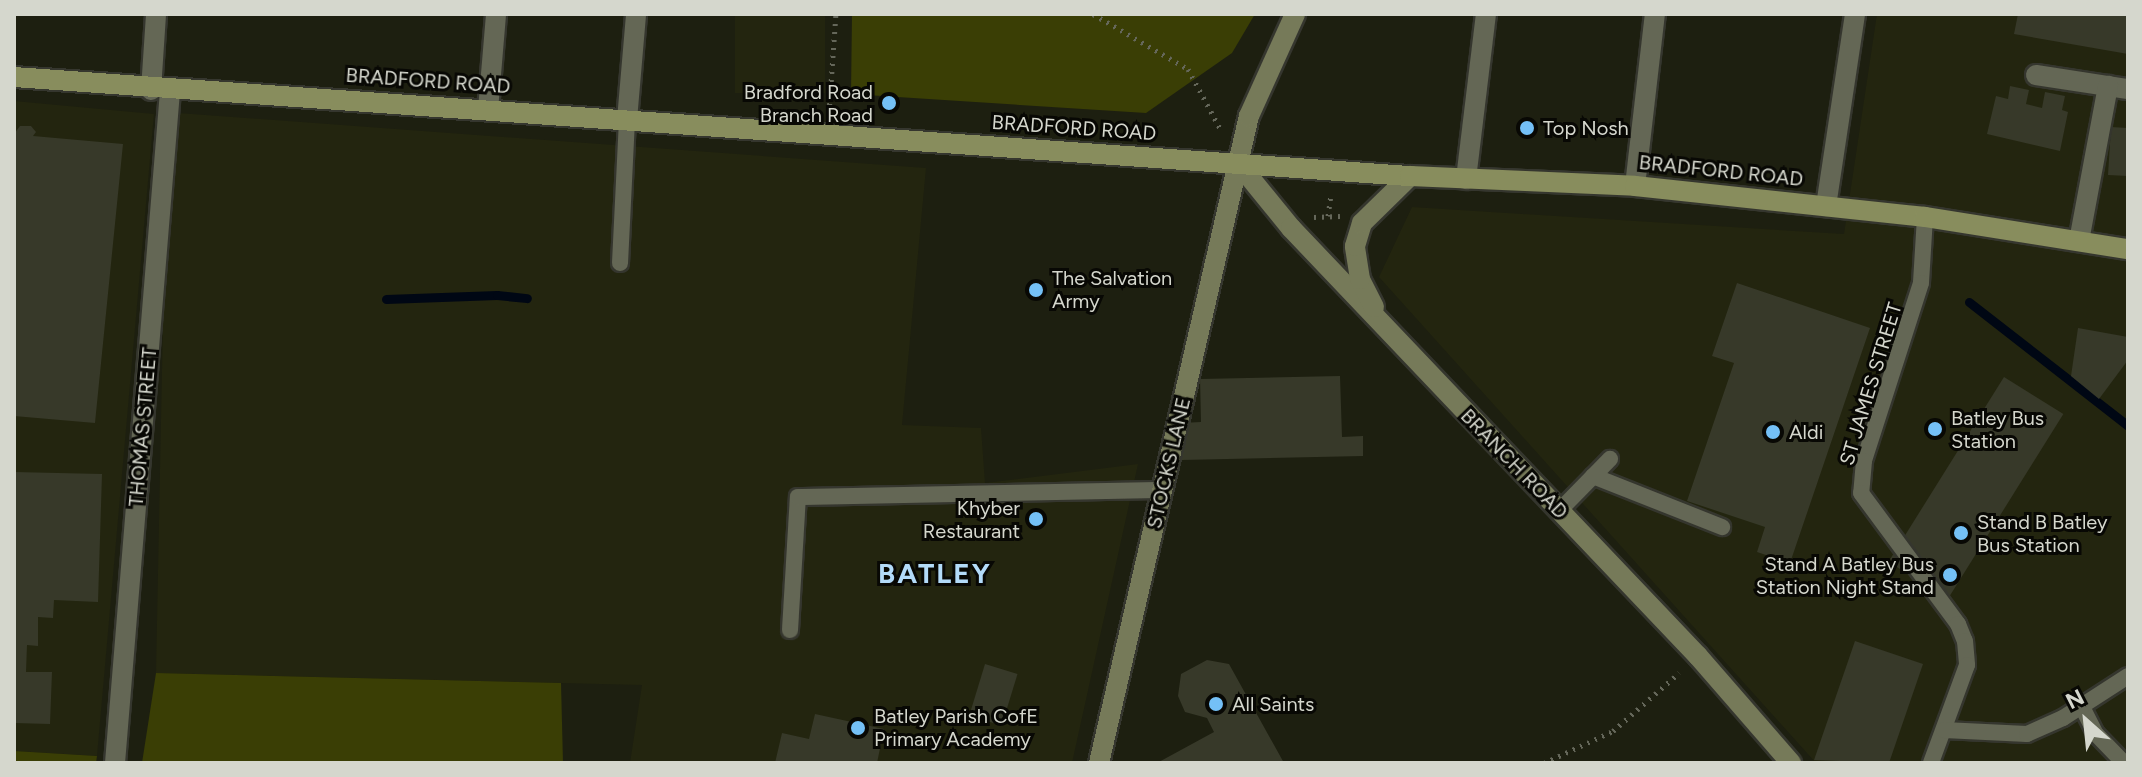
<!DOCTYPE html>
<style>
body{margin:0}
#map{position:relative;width:2142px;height:777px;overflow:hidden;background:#1d1f10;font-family:Figtree,sans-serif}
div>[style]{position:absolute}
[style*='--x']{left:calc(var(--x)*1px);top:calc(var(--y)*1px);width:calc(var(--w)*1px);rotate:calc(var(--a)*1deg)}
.built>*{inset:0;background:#23250f;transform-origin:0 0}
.green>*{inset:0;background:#3a3e05}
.stream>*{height:9px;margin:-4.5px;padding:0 4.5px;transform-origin:4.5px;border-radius:4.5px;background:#000714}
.building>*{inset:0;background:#373929;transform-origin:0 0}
.path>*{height:5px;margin-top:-2.5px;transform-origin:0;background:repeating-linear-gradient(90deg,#65675a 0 2px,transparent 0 8px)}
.roads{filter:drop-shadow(2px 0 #35362e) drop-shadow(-2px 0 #35362e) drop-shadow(0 2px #35362e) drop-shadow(0 -2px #35362e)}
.lane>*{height:16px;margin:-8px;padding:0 8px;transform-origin:8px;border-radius:8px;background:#646755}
.street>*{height:20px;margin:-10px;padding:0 10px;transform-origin:10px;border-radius:10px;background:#646755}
.secondary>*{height:20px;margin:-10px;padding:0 10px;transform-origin:10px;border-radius:10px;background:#767a59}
.primary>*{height:20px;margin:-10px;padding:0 10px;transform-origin:10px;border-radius:10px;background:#888d5d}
.dots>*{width:22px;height:22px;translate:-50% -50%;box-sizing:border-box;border:4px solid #080804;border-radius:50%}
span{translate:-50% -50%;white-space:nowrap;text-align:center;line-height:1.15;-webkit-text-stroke:6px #080804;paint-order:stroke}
.street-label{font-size:20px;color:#d5d7cd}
.poi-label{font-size:20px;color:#d5d7cd}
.right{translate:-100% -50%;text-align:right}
.left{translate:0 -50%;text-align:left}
.district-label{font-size:28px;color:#b3dbf9;font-weight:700;letter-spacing:2px}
.frame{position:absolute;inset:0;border:16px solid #d5d7cd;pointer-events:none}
.north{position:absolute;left:2046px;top:681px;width:80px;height:80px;-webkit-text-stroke:6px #080804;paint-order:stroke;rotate:333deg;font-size:22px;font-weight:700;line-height:32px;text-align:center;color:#d5d7cd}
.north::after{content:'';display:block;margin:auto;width:28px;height:36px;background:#d5d7cd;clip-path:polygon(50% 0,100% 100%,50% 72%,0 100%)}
</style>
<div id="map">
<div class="built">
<div style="left:735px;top:14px;width:90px;height:79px"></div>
<div style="clip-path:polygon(1877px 14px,2128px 14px,2128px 763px,1816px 763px,1379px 277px,1412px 207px,1844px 234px)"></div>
<div style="clip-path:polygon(14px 101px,154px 114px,97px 756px,14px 751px)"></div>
<div style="clip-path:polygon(178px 113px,926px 168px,902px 425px,981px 428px,985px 483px,1138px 464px,1072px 763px,630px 763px,642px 685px,156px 673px,163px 320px)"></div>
</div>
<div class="green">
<div style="clip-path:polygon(852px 14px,1255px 14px,1232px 53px,1146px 113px,851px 94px)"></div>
<div style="clip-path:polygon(156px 673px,561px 683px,563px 763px,142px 763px)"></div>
<div style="clip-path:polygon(14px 751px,97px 756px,96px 763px,14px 763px)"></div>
</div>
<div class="stream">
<div style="--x:386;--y:299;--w:111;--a:-2.1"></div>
<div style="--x:497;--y:295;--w:30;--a:6"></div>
<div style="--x:1969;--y:302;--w:202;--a:37.9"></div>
</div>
<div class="building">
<div style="clip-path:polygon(2018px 14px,2128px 14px,2128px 54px,2014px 34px)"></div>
<div style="clip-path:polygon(2010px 86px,2029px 90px,2026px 104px,2042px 108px,2045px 92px,2065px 96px,2062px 110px,2068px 112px,2060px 151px,1987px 134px,1996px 96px,2008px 99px)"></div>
<div style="clip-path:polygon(20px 126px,31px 126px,36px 132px,33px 136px,123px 144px,95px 423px,14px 416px,14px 134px)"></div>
<div style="clip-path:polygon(2111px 127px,2128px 128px,2128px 176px,2108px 175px)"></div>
<div style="clip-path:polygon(1737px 283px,1870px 328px,1790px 563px,1757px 552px,1765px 527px,1687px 501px,1734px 363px,1712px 356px)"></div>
<div style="clip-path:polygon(2078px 328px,2128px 337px,2128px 360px,2099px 399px,2071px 376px)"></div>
<div style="clip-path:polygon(1340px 376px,1342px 437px,1363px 436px,1363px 456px,1182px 460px,1181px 423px,1201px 422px,1200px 379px)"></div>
<div style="left:2004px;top:377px;width:70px;height:218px;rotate:32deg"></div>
<div style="clip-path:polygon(14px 472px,102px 474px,98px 602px,54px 600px,53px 618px,38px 617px,38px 646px,27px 645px,26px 672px,52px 672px,50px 724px,14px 723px)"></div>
<div style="clip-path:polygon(1855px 641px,1923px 664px,1889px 763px,1814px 760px)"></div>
<div style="clip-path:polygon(1207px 660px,1229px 664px,1284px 763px,1157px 763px,1214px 732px,1207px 718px,1185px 712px,1178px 696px,1181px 674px)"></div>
<div style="left:985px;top:664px;width:34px;height:54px;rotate:17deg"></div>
<div style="clip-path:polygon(815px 714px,884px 729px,877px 763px,775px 763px,782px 733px,809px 739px)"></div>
</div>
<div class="path">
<div style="--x:1093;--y:14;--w:110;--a:30.1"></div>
<div style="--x:1188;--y:69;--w:69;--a:61.6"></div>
<div style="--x:829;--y:113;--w:99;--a:-86"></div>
<div style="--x:1328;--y:216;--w:21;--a:-82"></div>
<div style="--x:1314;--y:217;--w:26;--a:-2"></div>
<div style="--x:1544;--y:763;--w:76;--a:-24.9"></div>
<div style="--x:1613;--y:731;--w:88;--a:-41.3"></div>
</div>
<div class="roads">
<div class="lane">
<div style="--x:1925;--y:217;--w:66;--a:93.5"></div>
<div style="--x:1921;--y:283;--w:187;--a:107.8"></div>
<div style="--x:1864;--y:461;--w:32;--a:95"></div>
<div style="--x:1861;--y:493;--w:163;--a:53.5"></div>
<div style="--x:1958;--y:624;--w:18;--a:68"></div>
<div style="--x:1965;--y:641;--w:24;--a:85"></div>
<div style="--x:1967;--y:665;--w:104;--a:110.2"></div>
<div style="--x:620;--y:263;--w:143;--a:-87.2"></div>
<div style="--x:1593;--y:476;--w:139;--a:21.6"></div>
<div style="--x:1559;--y:511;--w:73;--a:-45.6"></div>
<div style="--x:790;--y:630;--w:133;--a:-86.6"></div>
<div style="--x:798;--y:497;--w:364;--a:-1.1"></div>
<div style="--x:2081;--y:705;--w:33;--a:63"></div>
<div style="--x:2096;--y:734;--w:40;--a:46"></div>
<div style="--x:1944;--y:730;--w:83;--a:2.8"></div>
<div style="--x:2027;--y:734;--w:39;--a:-24"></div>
<div style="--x:2063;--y:718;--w:77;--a:-32.9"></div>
</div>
<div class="street">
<div style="--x:2036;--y:75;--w:93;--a:8.7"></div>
<div style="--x:151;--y:90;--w:76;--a:-86.2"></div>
<div style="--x:488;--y:110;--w:96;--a:-85.2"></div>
<div style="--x:627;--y:120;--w:106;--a:-85.1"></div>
<div style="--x:1466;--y:179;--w:166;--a:-83.1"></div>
<div style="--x:1635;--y:186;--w:173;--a:-83.4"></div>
<div style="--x:1826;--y:206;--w:194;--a:-81.4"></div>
<div style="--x:2079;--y:241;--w:158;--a:-79.4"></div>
<div style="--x:115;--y:763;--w:674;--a:-85.32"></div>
</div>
<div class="secondary">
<div style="--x:1238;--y:163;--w:84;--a:50.8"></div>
<div style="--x:1291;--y:228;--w:591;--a:46.44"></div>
<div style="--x:1698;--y:656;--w:142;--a:49"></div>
<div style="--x:1374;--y:307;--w:31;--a:-117"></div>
<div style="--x:1360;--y:279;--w:33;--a:-99"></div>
<div style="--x:1355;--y:246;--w:24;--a:-73"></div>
<div style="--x:1362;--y:223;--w:67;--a:-44.4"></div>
<div style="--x:1099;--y:763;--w:664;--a:-76.95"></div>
<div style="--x:1249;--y:116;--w:112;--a:-65.7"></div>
</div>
<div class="primary">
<div style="--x:14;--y:77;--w:1400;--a:4.06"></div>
<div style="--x:1410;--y:176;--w:225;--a:2.5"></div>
<div style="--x:1635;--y:186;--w:292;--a:6.1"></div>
<div style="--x:1925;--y:217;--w:206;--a:9"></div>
</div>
</div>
<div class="dots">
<div style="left:889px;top:103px;background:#74c0f6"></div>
<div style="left:1527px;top:128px;background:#74c0f6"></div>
<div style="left:1036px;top:290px;background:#74c0f6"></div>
<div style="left:1935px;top:429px;background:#74c0f6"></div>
<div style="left:1773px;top:432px;background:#74c0f6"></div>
<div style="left:1036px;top:519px;background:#74c0f6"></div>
<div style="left:1961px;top:533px;background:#74c0f6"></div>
<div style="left:1950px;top:575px;background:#74c0f6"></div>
<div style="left:1216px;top:704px;background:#74c0f6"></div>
<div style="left:858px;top:728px;background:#74c0f6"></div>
</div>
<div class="street-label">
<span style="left:428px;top:81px;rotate:4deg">BRADFORD ROAD</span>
<span style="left:1074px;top:128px;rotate:4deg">BRADFORD ROAD</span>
<span style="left:1721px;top:171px;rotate:6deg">BRADFORD ROAD</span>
<span style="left:1871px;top:384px;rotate:-73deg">ST JAMES STREET</span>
<span style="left:143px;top:427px;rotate:-85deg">THOMAS STREET</span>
<span style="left:1169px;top:463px;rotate:-77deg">STOCKS LANE</span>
<span style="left:1514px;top:464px;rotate:46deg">BRANCH ROAD</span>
</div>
<div class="poi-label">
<span class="right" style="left:873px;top:104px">Bradford Road<br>Branch Road</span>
<span class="left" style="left:1543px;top:128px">Top Nosh</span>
<span class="left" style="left:1052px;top:290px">The Salvation<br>Army</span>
<span class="left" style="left:1951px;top:430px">Batley Bus<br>Station</span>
<span class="left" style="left:1789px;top:432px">Aldi</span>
<span class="right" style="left:1020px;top:520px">Khyber<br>Restaurant</span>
<span class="left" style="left:1977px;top:534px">Stand B Batley<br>Bus Station</span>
<span class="right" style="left:1934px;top:576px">Stand A Batley Bus<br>Station Night Stand</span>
<span class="left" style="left:1232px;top:704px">All Saints</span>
<span class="left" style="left:874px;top:728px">Batley Parish CofE<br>Primary Academy</span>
</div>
<div class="district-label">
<span style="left:935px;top:573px">BATLEY</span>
</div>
<div class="frame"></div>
<div class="north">N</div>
</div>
